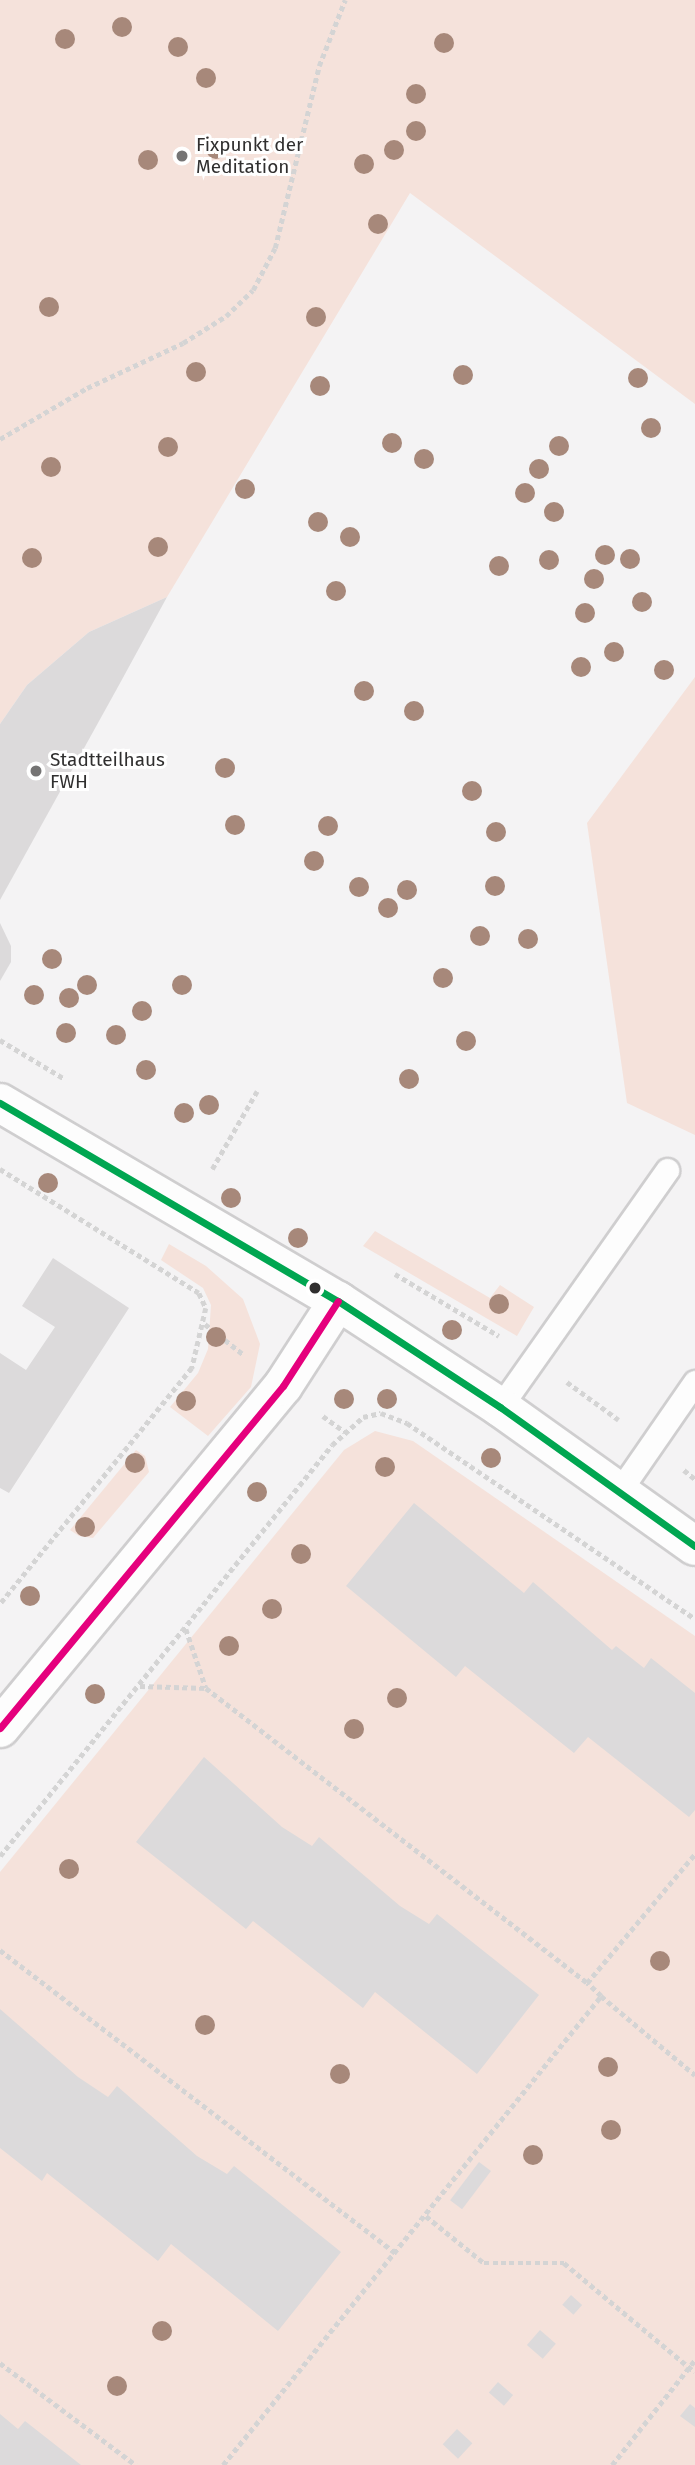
<!DOCTYPE html>
<style>
body{margin:0}
#map{position:relative;width:695px;height:2465px;overflow:hidden;background:#f4f3f4;font-family:"Fira Sans",sans-serif}
div>[style]{position:absolute}
[style*='--x']{left:calc(var(--x)*1px);top:calc(var(--y)*1px);width:calc(var(--w)*1px);rotate:calc(var(--a)*1deg)}
.green>*{inset:0;background:#f5e2db}
.building>*{inset:0;background:#dcdadb;transform-origin:0 0}
.path>*{height:4.5px;margin-top:-2.25px;transform-origin:0;background:repeating-linear-gradient(90deg,#d4d4d4 0 5px,transparent 0 8.5px)}
.roads{filter:drop-shadow(2px 0 #cfcecf) drop-shadow(-2px 0 #cfcecf) drop-shadow(0 2px #cfcecf) drop-shadow(0 -2px #cfcecf)}
.lane>*{height:23px;margin:-11.5px;padding:0 11.5px;transform-origin:11.5px;border-radius:11.5px;background:#fdfdfd}
.street>*{height:38px;margin:-19px;padding:0 19px;transform-origin:19px;border-radius:19px;background:#fdfdfd}
.bus-1>*{height:7px;margin:-3.5px;padding:0 3.5px;transform-origin:3.5px;border-radius:3.5px;background:#00a651}
.bus-2>*{height:7px;margin:-3.5px;padding:0 3.5px;transform-origin:3.5px;border-radius:3.5px;background:#e5007d}
.trees>*{width:20px;height:20px;margin:-10px;border-radius:50%;background:#a7887a}
.dots>*{width:19px;height:19px;translate:-50% -50%;box-sizing:border-box;border:4px solid #fff;border-radius:50%}
span{translate:-50% -50%;white-space:nowrap;text-align:center;line-height:1.15;-webkit-text-stroke:6px #fff;paint-order:stroke}
.poi-label{font-size:19px;color:#302f2f}
.left{translate:0 -50%;text-align:left}
</style>
<div id="map">
<div class="green">
<div style="clip-path:polygon(0 0,695px 0,695px 404px,410px 193px,167px 597px,89px 632px,27px 685px,0 724px)"></div>
<div style="clip-path:polygon(695px 677px,695px 1135px,627px 1103px,587px 823px)"></div>
<div style="clip-path:polygon(375px 1231px,490px 1298px,500px 1285px,534px 1307px,517px 1336px,363px 1246px)"></div>
<div style="clip-path:polygon(169px 1244px,206px 1266px,243px 1299px,260px 1344px,251px 1387px,208px 1436px,170px 1407px,198px 1373px,208px 1349px,211px 1305px,203px 1288px,161px 1260px)"></div>
<div style="clip-path:polygon(375px 1431px,413px 1441px,695px 1636px,695px 2465px,0 2465px,0 1872px,344px 1450px)"></div>
<div style="clip-path:polygon(136px 1450px,145px 1456px,149px 1472px,93px 1538px,79px 1536px,70px 1530px)"></div>
</div>
<div class="building">
<div style="clip-path:polygon(167px 597px,119px 685px,0 900px,0 724px,27px 685px,89px 632px)"></div>
<div style="clip-path:polygon(0 923px,11px 946px,11px 962px,0 981px)"></div>
<div style="clip-path:polygon(53px 1258px,129px 1308px,9px 1493px,0 1488px,0 1353px,26px 1370px,55px 1327px,22px 1306px)"></div>
<div style="clip-path:polygon(414px 1503px,524px 1593px,533px 1582px,612px 1650px,616px 1646px,644px 1668px,651px 1658px,695px 1693px,695px 1810px,689px 1817px,588px 1737px,574px 1753px,465px 1666px,456px 1677px,346px 1586px)"></div>
<div style="clip-path:polygon(204px 1757px,282px 1827px,312px 1846px,319px 1837px,400px 1906px,429px 1924px,437px 1914px,539px 1995px,477px 2074px,375px 1992px,363px 2008px,253px 1921px,246px 1929px,136px 1842px)"></div>
<div style="clip-path:polygon(0 2009px,78px 2077px,108px 2097px,117px 2086px,197px 2156px,227px 2174px,234px 2166px,341px 2252px,278px 2331px,171px 2244px,158px 2261px,47px 2173px,42px 2181px,0 2148px)"></div>
<div style="left:479px;top:2162px;width:15px;height:48px;rotate:37deg"></div>
<div style="left:571px;top:2295px;width:15px;height:13px;rotate:42deg"></div>
<div style="left:540px;top:2330px;width:21px;height:20px;rotate:41deg"></div>
<div style="left:498px;top:2382px;width:20px;height:14px;rotate:41deg"></div>
<div style="clip-path:polygon(690px 2404px,695px 2408px,695px 2427px,680px 2416px)"></div>
<div style="clip-path:polygon(0 2414px,18px 2429px,25px 2421px,81px 2465px,0 2465px)"></div>
<div style="left:457px;top:2429px;width:21px;height:21px;rotate:43deg"></div>
</div>
<div class="path">
<div style="--x:0;--y:439;--w:101;--a:-30.4"></div>
<div style="--x:87;--y:388;--w:106;--a:-25.1"></div>
<div style="--x:183;--y:343;--w:51;--a:-32.1"></div>
<div style="--x:226;--y:316;--w:37;--a:-44"></div>
<div style="--x:253;--y:290;--w:47;--a:-62.4"></div>
<div style="--x:275;--y:248;--w:187;--a:-76.4"></div>
<div style="--x:319;--y:66;--w:71;--a:-68.5"></div>
<div style="--x:0;--y:1040;--w:76;--a:31"></div>
<div style="--x:0;--y:1169;--w:234;--a:31.9"></div>
<div style="--x:199;--y:1293;--w:17;--a:65"></div>
<div style="--x:206;--y:1308;--w:62;--a:103.1"></div>
<div style="--x:192;--y:1368;--w:304;--a:129.1"></div>
<div style="--x:212;--y:1169;--w:90;--a:-60"></div>
<div style="--x:395;--y:1274;--w:121;--a:30.8"></div>
<div style="--x:205;--y:1324;--w:50;--a:38.5"></div>
<div style="--x:567;--y:1382;--w:64;--a:36.2"></div>
<div style="--x:323;--y:1416;--w:27;--a:36"></div>
<div style="--x:684;--y:1470;--w:14;--a:39"></div>
<div style="--x:186;--y:1629;--w:62;--a:71.3"></div>
<div style="--x:206;--y:1688;--w:482;--a:37.7"></div>
<div style="--x:140;--y:1686;--w:66;--a:1.7"></div>
<div style="--x:0;--y:1856;--w:528;--a:-51.07"></div>
<div style="--x:332;--y:1445;--w:42;--a:-42.1"></div>
<div style="--x:363;--y:1417;--w:18;--a:-13"></div>
<div style="--x:381;--y:1413;--w:28;--a:21"></div>
<div style="--x:407;--y:1423;--w:348;--a:34.2"></div>
<div style="--x:0;--y:1950;--w:500;--a:37.44"></div>
<div style="--x:601;--y:1996;--w:123;--a:40"></div>
<div style="--x:426;--y:2216;--w:75;--a:39"></div>
<div style="--x:484;--y:2263;--w:80;--a:0"></div>
<div style="--x:564;--y:2263;--w:170;--a:39.8"></div>
<div style="--x:0;--y:2363;--w:170;--a:36.9"></div>
<div style="--x:223;--y:2465;--w:602;--a:-51.13"></div>
<div style="--x:601;--y:1996;--w:19;--a:-137"></div>
<div style="--x:587;--y:1983;--w:168;--a:-50.1"></div>
<div style="--x:612;--y:2465;--w:134;--a:-51.7"></div>
</div>
<div class="roads">
<div class="lane">
<div style="--x:500;--y:1407;--w:290;--a:-54.8"></div>
<div style="--x:618;--y:1493;--w:135;--a:-55.3"></div>
</div>
<div class="street">
<div style="--x:0;--y:1103;--w:392;--a:30.4"></div>
<div style="--x:338;--y:1301;--w:194;--a:33.2"></div>
<div style="--x:500;--y:1407;--w:239;--a:35.5"></div>
<div style="--x:0;--y:1728;--w:444;--a:-50.4"></div>
<div style="--x:283;--y:1386;--w:101;--a:-57.1"></div>
</div>
</div>
<div class="bus-1">
<div style="--x:0;--y:1103;--w:392;--a:30.4"></div>
<div style="--x:338;--y:1301;--w:194;--a:33.2"></div>
<div style="--x:500;--y:1407;--w:239;--a:35.5"></div>
</div>
<div class="bus-2">
<div style="--x:0;--y:1728;--w:444;--a:-50.4"></div>
<div style="--x:283;--y:1386;--w:101;--a:-57.1"></div>
</div>
<div class="trees">
<div style="left:122px;top:27px"></div>
<div style="left:65px;top:39px"></div>
<div style="left:444px;top:43px"></div>
<div style="left:178px;top:47px"></div>
<div style="left:206px;top:78px"></div>
<div style="left:416px;top:94px"></div>
<div style="left:416px;top:131px"></div>
<div style="left:216px;top:149px"></div>
<div style="left:394px;top:150px"></div>
<div style="left:148px;top:160px"></div>
<div style="left:364px;top:164px"></div>
<div style="left:378px;top:224px"></div>
<div style="left:49px;top:307px"></div>
<div style="left:316px;top:317px"></div>
<div style="left:196px;top:372px"></div>
<div style="left:463px;top:375px"></div>
<div style="left:638px;top:378px"></div>
<div style="left:320px;top:386px"></div>
<div style="left:651px;top:428px"></div>
<div style="left:392px;top:443px"></div>
<div style="left:559px;top:446px"></div>
<div style="left:168px;top:447px"></div>
<div style="left:424px;top:459px"></div>
<div style="left:51px;top:467px"></div>
<div style="left:539px;top:469px"></div>
<div style="left:245px;top:489px"></div>
<div style="left:525px;top:493px"></div>
<div style="left:554px;top:512px"></div>
<div style="left:318px;top:522px"></div>
<div style="left:350px;top:537px"></div>
<div style="left:158px;top:547px"></div>
<div style="left:605px;top:555px"></div>
<div style="left:32px;top:558px"></div>
<div style="left:630px;top:559px"></div>
<div style="left:549px;top:560px"></div>
<div style="left:499px;top:566px"></div>
<div style="left:594px;top:579px"></div>
<div style="left:336px;top:591px"></div>
<div style="left:642px;top:602px"></div>
<div style="left:585px;top:613px"></div>
<div style="left:614px;top:652px"></div>
<div style="left:581px;top:667px"></div>
<div style="left:664px;top:670px"></div>
<div style="left:364px;top:691px"></div>
<div style="left:414px;top:711px"></div>
<div style="left:225px;top:768px"></div>
<div style="left:472px;top:791px"></div>
<div style="left:235px;top:825px"></div>
<div style="left:328px;top:826px"></div>
<div style="left:496px;top:832px"></div>
<div style="left:314px;top:861px"></div>
<div style="left:495px;top:886px"></div>
<div style="left:359px;top:887px"></div>
<div style="left:407px;top:890px"></div>
<div style="left:388px;top:908px"></div>
<div style="left:480px;top:936px"></div>
<div style="left:528px;top:939px"></div>
<div style="left:52px;top:959px"></div>
<div style="left:443px;top:978px"></div>
<div style="left:87px;top:985px"></div>
<div style="left:182px;top:985px"></div>
<div style="left:34px;top:995px"></div>
<div style="left:69px;top:998px"></div>
<div style="left:142px;top:1011px"></div>
<div style="left:66px;top:1033px"></div>
<div style="left:116px;top:1035px"></div>
<div style="left:466px;top:1041px"></div>
<div style="left:146px;top:1070px"></div>
<div style="left:409px;top:1079px"></div>
<div style="left:209px;top:1105px"></div>
<div style="left:184px;top:1113px"></div>
<div style="left:48px;top:1183px"></div>
<div style="left:231px;top:1198px"></div>
<div style="left:298px;top:1238px"></div>
<div style="left:499px;top:1304px"></div>
<div style="left:452px;top:1330px"></div>
<div style="left:216px;top:1337px"></div>
<div style="left:344px;top:1399px"></div>
<div style="left:387px;top:1399px"></div>
<div style="left:186px;top:1401px"></div>
<div style="left:491px;top:1458px"></div>
<div style="left:135px;top:1463px"></div>
<div style="left:385px;top:1467px"></div>
<div style="left:257px;top:1492px"></div>
<div style="left:85px;top:1527px"></div>
<div style="left:301px;top:1554px"></div>
<div style="left:30px;top:1596px"></div>
<div style="left:272px;top:1609px"></div>
<div style="left:229px;top:1646px"></div>
<div style="left:95px;top:1694px"></div>
<div style="left:397px;top:1698px"></div>
<div style="left:354px;top:1729px"></div>
<div style="left:69px;top:1869px"></div>
<div style="left:660px;top:1961px"></div>
<div style="left:205px;top:2025px"></div>
<div style="left:608px;top:2067px"></div>
<div style="left:340px;top:2074px"></div>
<div style="left:611px;top:2130px"></div>
<div style="left:533px;top:2155px"></div>
<div style="left:162px;top:2331px"></div>
<div style="left:117px;top:2386px"></div>
</div>
<div class="dots">
<div style="left:182px;top:156px;background:#757474"></div>
<div style="left:36px;top:771px;background:#757474"></div>
<div style="left:315px;top:1288px;background:#302f2f"></div>
</div>
<div class="poi-label">
<span class="left" style="left:196px;top:156px">Fixpunkt der<br>Meditation</span>
<span class="left" style="left:50px;top:771px">Stadtteilhaus<br>FWH</span>
</div>
</div>
